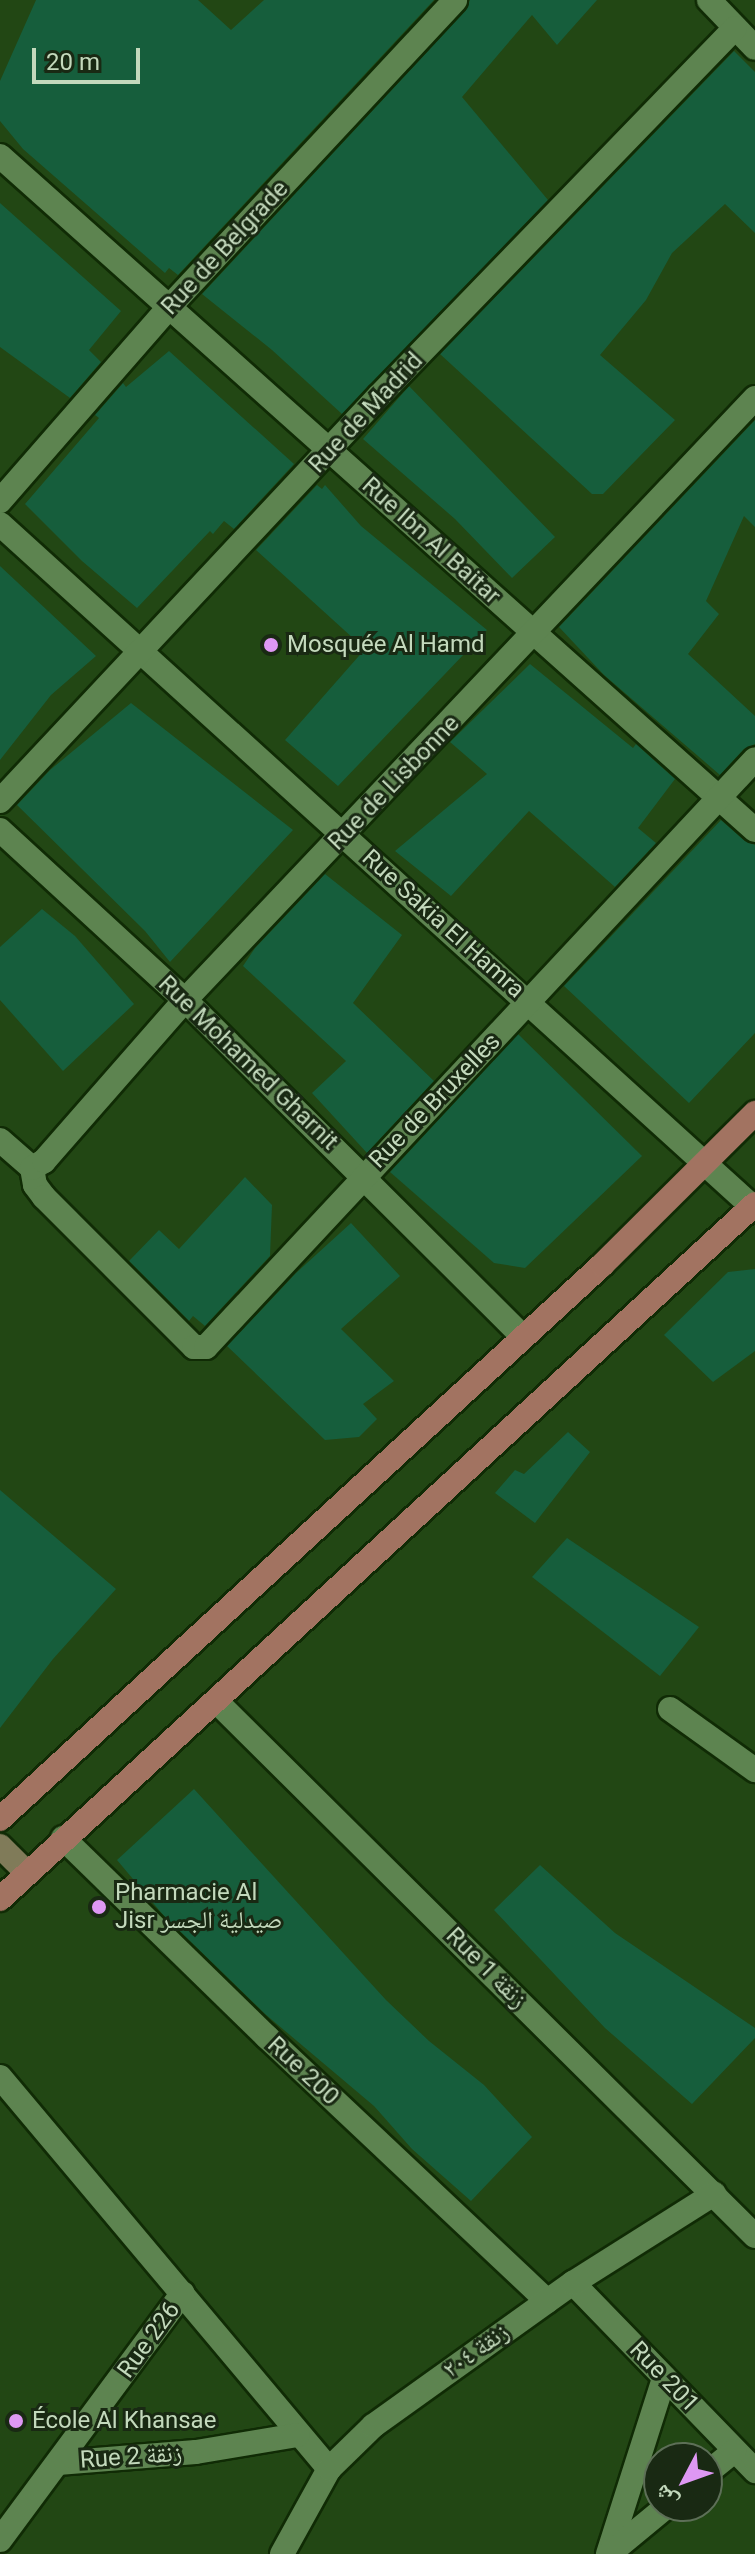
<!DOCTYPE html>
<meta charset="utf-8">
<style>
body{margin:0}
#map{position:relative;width:755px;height:2554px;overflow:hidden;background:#224714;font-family:Roboto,"Noto Naskh Arabic",sans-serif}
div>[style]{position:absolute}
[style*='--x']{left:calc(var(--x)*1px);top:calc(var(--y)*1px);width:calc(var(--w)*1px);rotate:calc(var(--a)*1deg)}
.building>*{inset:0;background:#165e3c}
.roads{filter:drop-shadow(2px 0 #102b05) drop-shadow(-2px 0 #102b05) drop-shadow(0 2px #102b05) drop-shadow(0 -2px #102b05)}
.street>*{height:24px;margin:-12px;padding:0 12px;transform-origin:12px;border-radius:12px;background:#5d8450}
.secondary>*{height:24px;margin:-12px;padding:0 12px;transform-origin:12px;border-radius:12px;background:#807b59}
.primary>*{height:24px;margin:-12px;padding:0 12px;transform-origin:12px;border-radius:12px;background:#a27361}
.dots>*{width:22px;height:22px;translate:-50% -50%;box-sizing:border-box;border:4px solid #192913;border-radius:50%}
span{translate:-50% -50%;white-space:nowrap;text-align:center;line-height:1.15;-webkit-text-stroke:6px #192913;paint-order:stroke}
.street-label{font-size:24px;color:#c3d9bc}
.poi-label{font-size:24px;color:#c3d9bc}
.left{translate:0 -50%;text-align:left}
.north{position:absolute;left:643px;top:2442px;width:80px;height:80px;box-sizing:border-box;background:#192913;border:2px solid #5d6f57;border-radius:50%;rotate:229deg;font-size:22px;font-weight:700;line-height:32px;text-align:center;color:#c3d9bc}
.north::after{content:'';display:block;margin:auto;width:28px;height:36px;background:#de98f3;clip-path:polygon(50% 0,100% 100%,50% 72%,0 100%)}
.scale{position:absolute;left:32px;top:48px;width:108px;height:36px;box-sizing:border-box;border:4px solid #c3d9bc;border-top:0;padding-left:10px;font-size:24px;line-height:28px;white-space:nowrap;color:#c3d9bc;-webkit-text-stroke:6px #192913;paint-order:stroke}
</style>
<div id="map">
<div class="building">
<div style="clip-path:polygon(36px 0,198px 0,231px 30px,264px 0,434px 0,178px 275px,169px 268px,165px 273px,23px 149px,0 121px,0 81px)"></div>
<div style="clip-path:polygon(470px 0,597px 0,557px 45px,532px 15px,462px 97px,548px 200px,342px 414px,272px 350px,202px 294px,466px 10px)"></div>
<div style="clip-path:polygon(734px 51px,755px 72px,755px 233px,725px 204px,672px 253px,646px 300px,600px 355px,675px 420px,603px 494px,592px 494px,440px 354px)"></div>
<div style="clip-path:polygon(0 203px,121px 311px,89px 350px,101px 362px,70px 398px,0 347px)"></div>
<div style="clip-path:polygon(169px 351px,294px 464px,234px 529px,224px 521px,213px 534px,210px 531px,137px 608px,82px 561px,25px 504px,99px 418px,95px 415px,123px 383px,126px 387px)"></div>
<div style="clip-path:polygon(409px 386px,555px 537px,512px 578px,455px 519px,363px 439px)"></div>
<div style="clip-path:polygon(755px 420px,755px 527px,744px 516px,706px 601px,719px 614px,688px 654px,755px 716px,755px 744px,744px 749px,720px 775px,604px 675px,559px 627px)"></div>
<div style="clip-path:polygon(317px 485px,322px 489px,325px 485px,361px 526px,487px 630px,338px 786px,285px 740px,365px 649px,256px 550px)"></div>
<div style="clip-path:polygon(0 566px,96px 656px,51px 695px,0 760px)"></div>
<div style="clip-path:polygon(530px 664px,633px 748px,636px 744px,675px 779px,638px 828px,656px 843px,615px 887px,529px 811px,451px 896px,395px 851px,487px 774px,450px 742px)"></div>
<div style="clip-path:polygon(131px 703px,293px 830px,170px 962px,145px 931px,17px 805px,50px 770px)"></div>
<div style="clip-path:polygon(721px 820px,745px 841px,755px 845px,755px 1033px,689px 1103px,564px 986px)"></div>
<div style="clip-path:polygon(325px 874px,402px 935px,353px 1003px,434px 1081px,367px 1153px,312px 1093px,346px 1061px,243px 966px,255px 948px)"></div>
<div style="clip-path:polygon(42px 909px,75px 936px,134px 1004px,63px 1071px,0 1000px,0 947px)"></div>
<div style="clip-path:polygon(518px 1034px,642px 1156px,525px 1268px,494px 1263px,390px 1172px)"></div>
<div style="clip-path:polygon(245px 1177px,272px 1205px,270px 1256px,205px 1326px,193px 1316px,189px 1321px,129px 1261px,159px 1230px,179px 1249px)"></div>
<div style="clip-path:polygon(351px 1223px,400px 1276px,341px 1329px,394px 1381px,363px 1404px,377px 1419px,359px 1437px,325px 1440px,227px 1346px,296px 1273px)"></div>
<div style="clip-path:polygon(755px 1269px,755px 1351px,713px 1382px,664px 1335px,728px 1272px)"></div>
<div style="clip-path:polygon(568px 1432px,590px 1452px,535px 1523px,495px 1493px,515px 1470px,524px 1474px)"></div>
<div style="clip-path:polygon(0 1490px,116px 1589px,53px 1659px,0 1728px)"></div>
<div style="clip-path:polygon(567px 1538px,699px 1627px,660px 1676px,532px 1577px)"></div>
<div style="clip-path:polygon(194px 1789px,386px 2000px,429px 2041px,484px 2085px,532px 2137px,471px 2201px,412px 2149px,374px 2106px,265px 2014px,164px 1916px,117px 1860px)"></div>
<div style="clip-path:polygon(540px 1865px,615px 1933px,755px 2028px,755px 2038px,692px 2104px,605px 2028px,494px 1910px)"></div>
</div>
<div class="roads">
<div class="street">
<div style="--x:709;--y:0;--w:66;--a:46.2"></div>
<div style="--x:0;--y:156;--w:1012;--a:41.76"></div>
<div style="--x:0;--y:501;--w:259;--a:-48.9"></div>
<div style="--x:170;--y:306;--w:418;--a:-47"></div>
<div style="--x:0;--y:524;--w:1019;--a:42.22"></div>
<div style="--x:0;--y:801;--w:555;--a:-46.9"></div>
<div style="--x:379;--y:396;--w:512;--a:-45.95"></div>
<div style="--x:0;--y:830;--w:251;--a:42.6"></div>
<div style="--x:185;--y:1000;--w:477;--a:44.9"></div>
<div style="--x:0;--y:1140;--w:43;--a:41.2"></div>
<div style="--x:32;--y:1168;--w:17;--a:80"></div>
<div style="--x:35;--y:1185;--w:15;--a:53"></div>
<div style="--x:44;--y:1197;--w:212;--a:45"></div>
<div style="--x:194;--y:1347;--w:12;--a:0"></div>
<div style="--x:206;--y:1347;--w:804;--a:-46.96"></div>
<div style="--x:32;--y:1168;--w:14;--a:-30"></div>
<div style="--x:44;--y:1161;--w:214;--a:-48.8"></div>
<div style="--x:185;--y:1000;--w:829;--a:-46.56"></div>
<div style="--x:217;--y:1702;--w:758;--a:44.79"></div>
<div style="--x:670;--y:1709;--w:105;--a:35.7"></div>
<div style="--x:63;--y:1838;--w:285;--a:44.3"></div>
<div style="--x:267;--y:2037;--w:385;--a:43.3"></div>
<div style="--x:0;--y:2077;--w:512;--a:49.99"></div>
<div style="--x:573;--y:2283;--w:262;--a:45.9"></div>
<div style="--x:58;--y:2463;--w:138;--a:-4.6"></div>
<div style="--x:196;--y:2452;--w:103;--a:-9.5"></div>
<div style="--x:707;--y:2473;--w:35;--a:-39"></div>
<div style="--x:0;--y:2540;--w:307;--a:-53.5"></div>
<div style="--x:282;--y:2554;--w:97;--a:-61.1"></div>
<div style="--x:329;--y:2469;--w:62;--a:-44.3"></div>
<div style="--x:373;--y:2426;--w:246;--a:-35.6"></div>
<div style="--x:573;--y:2283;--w:167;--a:-32.3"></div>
<div style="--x:608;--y:2554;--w:185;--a:-72.3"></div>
<div style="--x:609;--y:2554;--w:75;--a:-39.6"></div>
</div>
<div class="secondary">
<div style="--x:0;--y:1846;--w:38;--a:45"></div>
</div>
<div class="primary">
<div style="--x:0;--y:1819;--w:818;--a:-42.62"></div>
<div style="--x:602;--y:1265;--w:216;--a:-44.8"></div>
<div style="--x:0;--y:1899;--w:1026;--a:-42.63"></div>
</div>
</div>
<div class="dots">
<div style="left:271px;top:645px;background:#de98f3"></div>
<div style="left:99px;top:1907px;background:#de98f3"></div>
<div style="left:16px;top:2421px;background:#de98f3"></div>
</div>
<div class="street-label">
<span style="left:225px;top:248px;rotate:-47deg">Rue de Belgrade</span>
<span style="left:366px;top:413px;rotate:-47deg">Rue de Madrid</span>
<span style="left:431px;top:541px;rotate:42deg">Rue Ibn Al Baitar</span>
<span style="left:394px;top:783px;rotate:-46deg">Rue de Lisbonne</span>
<span style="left:443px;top:924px;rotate:42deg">Rue Sakia El Hamra</span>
<span style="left:248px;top:1063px;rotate:44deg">Rue Mohamed Gharnit</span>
<span style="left:435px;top:1101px;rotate:-46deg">Rue de Bruxelles</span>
<span style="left:486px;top:1968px;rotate:45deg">Rue 1 زنقة</span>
<span style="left:303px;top:2071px;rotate:43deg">Rue 200</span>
<span style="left:149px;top:2340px;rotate:-54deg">Rue 226</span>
<span style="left:476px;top:2351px;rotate:-35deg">زنقة ٢٠٤</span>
<span style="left:664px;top:2377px;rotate:46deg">Rue 201</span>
<span style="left:131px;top:2457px;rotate:-4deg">Rue 2 زنقة</span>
</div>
<div class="poi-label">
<span class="left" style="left:287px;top:645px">Mosquée Al Hamd</span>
<span class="left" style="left:115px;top:1907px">Pharmacie Al<br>Jisr صيدلية الجسر</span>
<span class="left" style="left:32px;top:2421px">École Al Khansae</span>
</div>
<div class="north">ش</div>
<div class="scale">20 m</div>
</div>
